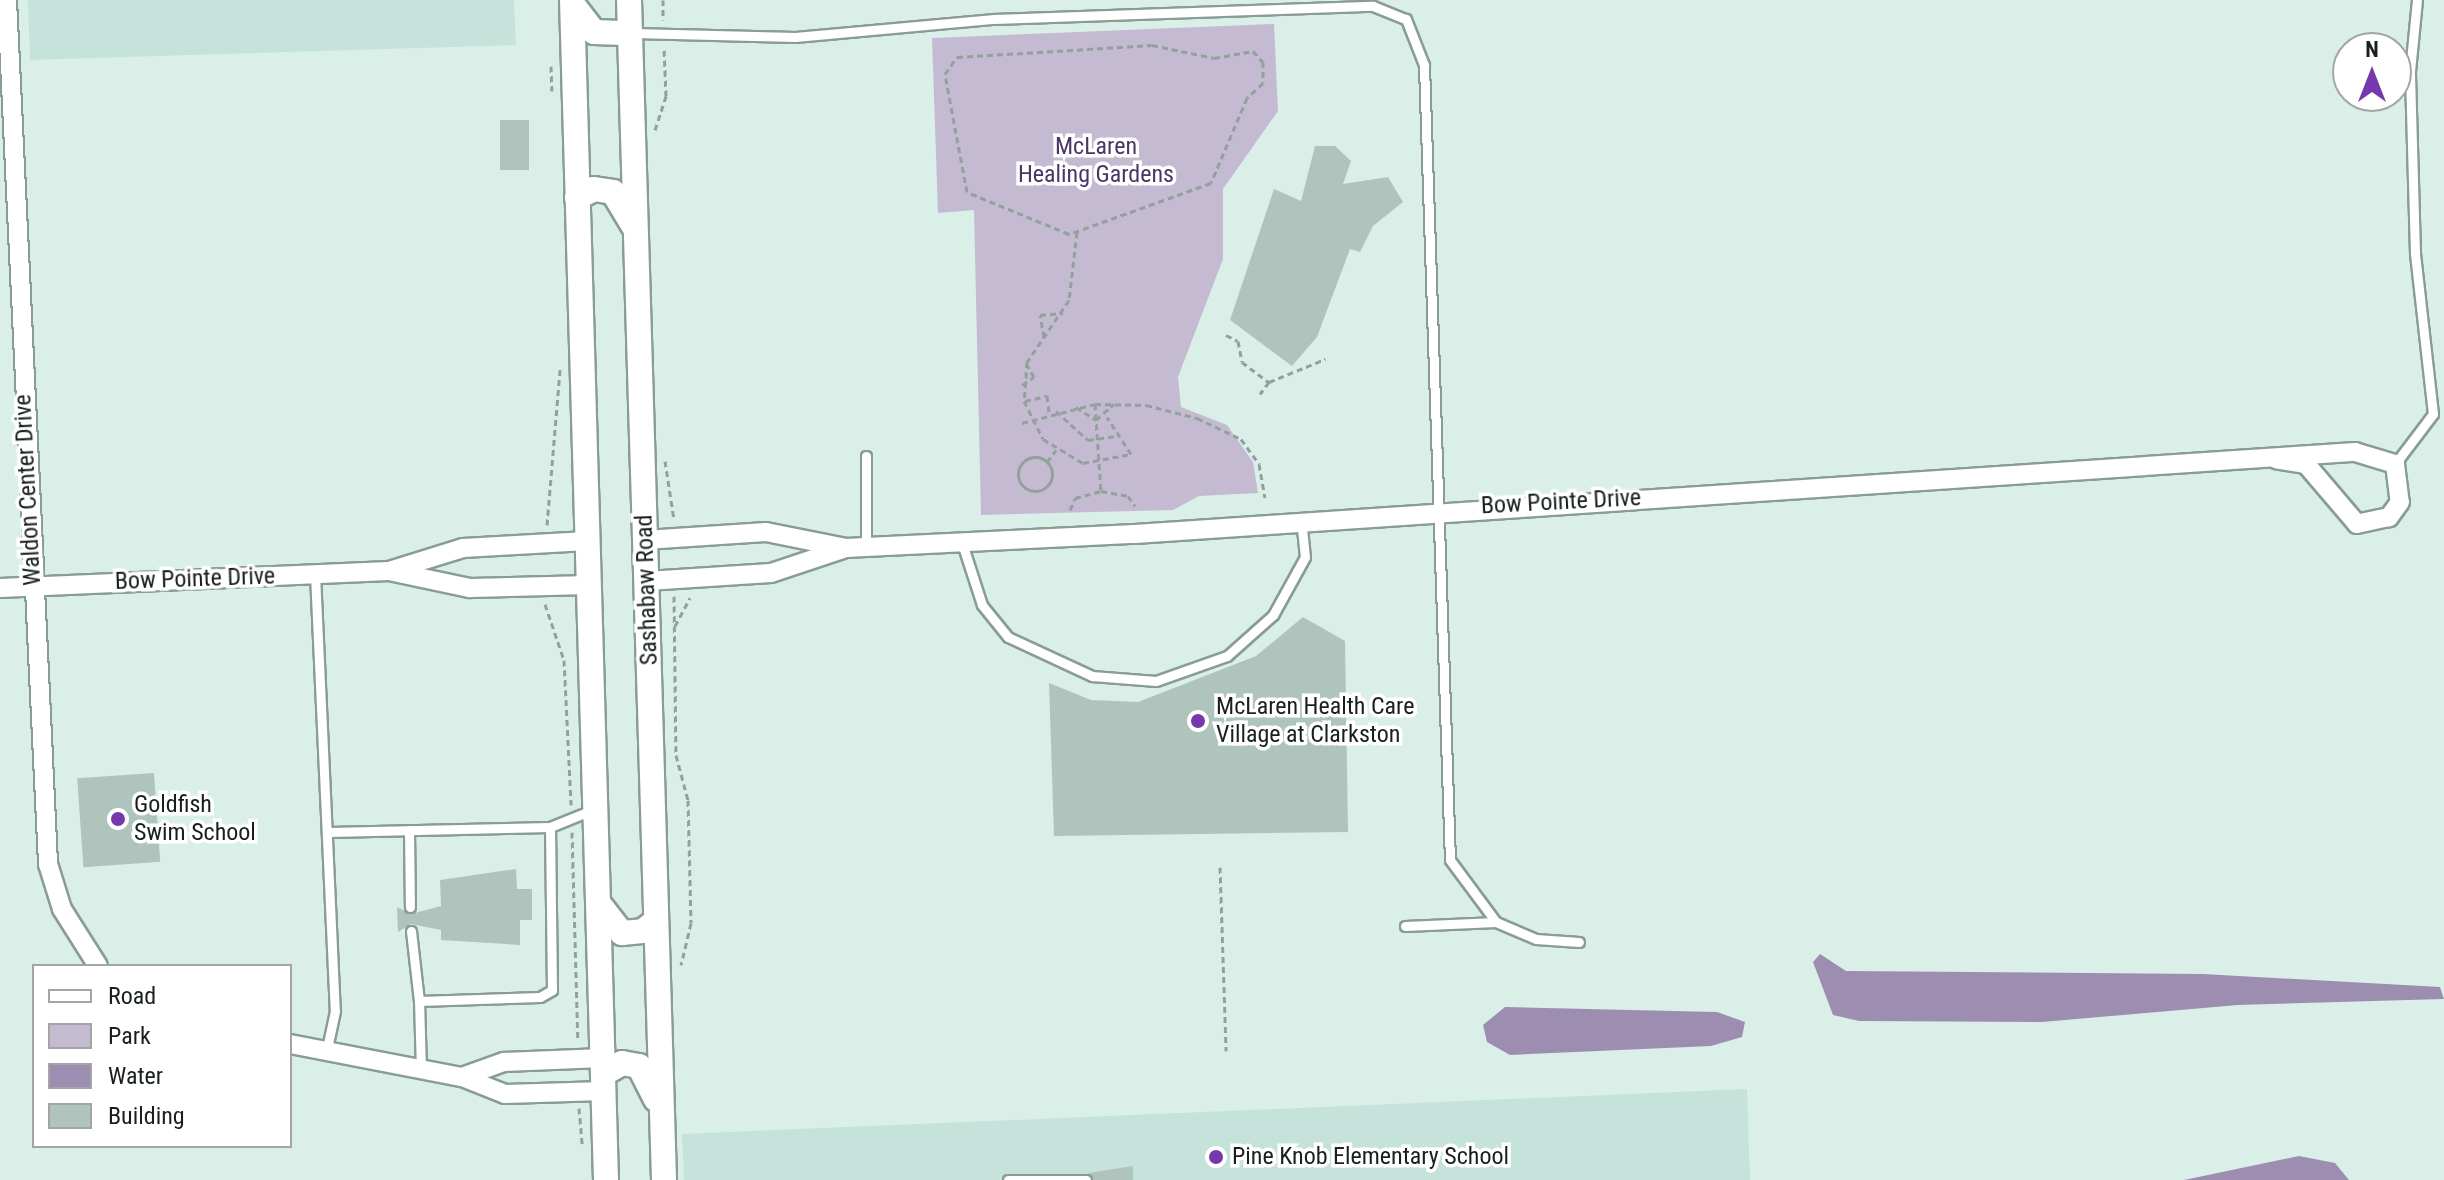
<!DOCTYPE html>
<style>
body{margin:0}
#map{position:relative;width:2444px;height:1180px;overflow:hidden;background:#dbefe9;font-family:"Roboto Condensed",sans-serif}
div>[style]{position:absolute}
[style*='--x']{left:calc(var(--x)*1px);top:calc(var(--y)*1px);width:calc(var(--w)*1px);rotate:calc(var(--a)*1deg)}
.built>*{inset:0;background:#c6e3db}
.green>*{inset:0;background:#c4bad1}
.water>*{inset:0;background:#9d8eb1}
.building>*{inset:0;background:#b0c4be;transform-origin:0 0}
.path>*{height:3px;margin-top:-1.5px;transform-origin:0;background:repeating-linear-gradient(90deg,#92a19c 0 6px,transparent 0 10px)}
.path>.ring{margin:-1.5px;padding:0;box-sizing:content-box;background:none;border:3px solid #92a19c;border-radius:50%}
.roads{filter:drop-shadow(2px 0 #899c96) drop-shadow(-2px 0 #899c96) drop-shadow(0 2px #899c96) drop-shadow(0 -2px #899c96)}
.lane>*{height:9px;margin:-4.5px;padding:0 4.5px;transform-origin:4.5px;border-radius:4.5px;background:#fff}
.street>*{height:18px;margin:-9px;padding:0 9px;transform-origin:9px;border-radius:9px;background:#fff}
.secondary>*{height:24px;margin:-12px;padding:0 12px;transform-origin:12px;border-radius:12px;background:#fff}
.dots>*{width:22px;height:22px;translate:-50% -50%;box-sizing:border-box;border:4px solid #fff;border-radius:50%}
span{translate:-50% -50%;white-space:nowrap;text-align:center;line-height:1.15;-webkit-text-stroke:7px #fff;paint-order:stroke}
.park-label{font-size:24px;color:#4b3565}
.street-label{font-size:24px;color:#181f1d}
.poi-label{font-size:24px;color:#181f1d}
.left{translate:0 -50%;text-align:left}
.legend{position:absolute;left:32px;top:964px;width:260px;height:184px;box-sizing:border-box;background:#fff;border:2px solid #a3a5a5;margin:0;padding:10px 14px;list-style:none;font-size:24px;color:#181f1d}
.legend li{display:flex;align-items:center;gap:16px;height:40px}
.legend b{width:40px;border:2px solid #a3a5a5}
.north{position:absolute;left:2332px;top:32px;width:80px;height:80px;box-sizing:border-box;background:#fff;border:2px solid #a3a5a5;border-radius:50%;rotate:0deg;font-size:22px;font-weight:700;line-height:32px;text-align:center;color:#181f1d}
.north::after{content:'';display:block;margin:auto;width:28px;height:36px;background:#7538ad;clip-path:polygon(50% 0,100% 100%,50% 72%,0 100%)}
</style>
<div id="map">
<div class="built">
<div style="clip-path:polygon(28px 0,514px 0,516px 45px,30px 60px)"></div>
<div style="clip-path:polygon(1747px 1089px,1750px 1180px,684px 1180px,682px 1134px)"></div>
</div>
<div class="green">
<div style="clip-path:polygon(1274px 24px,1278px 111px,1223px 189px,1223px 259px,1178px 377px,1181px 407px,1227px 425px,1253px 462px,1258px 493px,1199px 496px,1173px 510px,981px 515px,974px 210px,938px 213px,932px 38px)"></div>
</div>
<div class="water">
<div style="clip-path:polygon(1820px 954px,1846px 971px,2203px 974px,2440px 987px,2444px 999px,2238px 1005px,2042px 1022px,1859px 1021px,1833px 1015px,1813px 962px)"></div>
<div style="clip-path:polygon(1505px 1007px,1717px 1012px,1745px 1022px,1742px 1037px,1711px 1046px,1510px 1055px,1487px 1042px,1483px 1025px)"></div>
<div style="clip-path:polygon(2299px 1156px,2335px 1163px,2349px 1180px,2184px 1180px)"></div>
</div>
<div class="building">
<div style="left:500px;top:120px;width:29px;height:50px"></div>
<div style="clip-path:polygon(1315px 146px,1335px 146px,1351px 161px,1343px 184px,1388px 177px,1403px 202px,1373px 226px,1360px 252px,1350px 249px,1317px 337px,1292px 366px,1230px 320px,1274px 189px,1301px 201px)"></div>
<div style="clip-path:polygon(1303px 617px,1345px 641px,1348px 832px,1054px 836px,1049px 683px,1091px 700px,1138px 702px,1256px 656px)"></div>
<div style="left:154px;top:773px;width:89px;height:77px;rotate:86deg"></div>
<div style="clip-path:polygon(516px 869px,517px 889px,532px 889px,532px 920px,520px 920px,520px 945px,441px 940px,441px 930px,411px 924px,398px 932px,397px 907px,411px 914px,441px 906px,440px 880px)"></div>
<div style="clip-path:polygon(1133px 1166px,1133px 1180px,1093px 1180px,1088px 1173px)"></div>
</div>
<div class="path">
<div style="--x:663;--y:0;--w:20;--a:90"></div>
<div style="--x:1152;--y:45;--w:63;--a:11.8"></div>
<div style="--x:1214;--y:58;--w:40;--a:-10"></div>
<div style="--x:1253;--y:51;--w:15;--a:48"></div>
<div style="--x:1263;--y:62;--w:21;--a:90"></div>
<div style="--x:1263;--y:83;--w:22;--a:137"></div>
<div style="--x:1247;--y:98;--w:92;--a:113"></div>
<div style="--x:1211;--y:183;--w:151;--a:160.2"></div>
<div style="--x:1069;--y:234;--w:110;--a:-157.6"></div>
<div style="--x:967;--y:192;--w:120;--a:-100.6"></div>
<div style="--x:945;--y:74;--w:21;--a:-55"></div>
<div style="--x:957;--y:57;--w:195;--a:-3.5"></div>
<div style="--x:551;--y:66;--w:25;--a:88"></div>
<div style="--x:655;--y:130;--w:36;--a:-72"></div>
<div style="--x:666;--y:96;--w:48;--a:-92.4"></div>
<div style="--x:1077;--y:232;--w:68;--a:96.7"></div>
<div style="--x:1069;--y:300;--w:75;--a:124.1"></div>
<div style="--x:1027;--y:362;--w:39;--a:94"></div>
<div style="--x:1024;--y:401;--w:42;--a:63.4"></div>
<div style="--x:1043;--y:439;--w:47;--a:31"></div>
<div style="--x:1083;--y:463;--w:49;--a:-10.6"></div>
<div style="--x:1131;--y:454;--w:44;--a:-123"></div>
<div style="--x:1226;--y:335;--w:13;--a:27"></div>
<div style="--x:1238;--y:341;--w:21;--a:79"></div>
<div style="--x:1242;--y:362;--w:34;--a:37"></div>
<div style="--x:1269;--y:382;--w:15;--a:127"></div>
<div style="--x:1044;--y:337;--w:22;--a:-100"></div>
<div style="--x:1040;--y:315;--w:23;--a:-5"></div>
<div style="--x:1269;--y:382;--w:61;--a:-22.3"></div>
<div style="--x:1022;--y:385;--w:14;--a:-34"></div>
<div style="--x:1034;--y:377;--w:13;--a:-119"></div>
<div style="--x:1025;--y:401;--w:23;--a:-13"></div>
<div style="--x:1047;--y:396;--w:17;--a:83"></div>
<div style="--x:1095;--y:404;--w:87;--a:86.1"></div>
<div style="--x:1076;--y:407;--w:24;--a:33"></div>
<div style="--x:1096;--y:420;--w:24;--a:-42"></div>
<div style="--x:1056;--y:411;--w:43;--a:42.2"></div>
<div style="--x:1088;--y:440;--w:30;--a:-8"></div>
<div style="--x:1022;--y:423;--w:75;--a:-14.6"></div>
<div style="--x:1095;--y:404;--w:51;--a:1.1"></div>
<div style="--x:1146;--y:405;--w:53;--a:14.3"></div>
<div style="--x:1197;--y:418;--w:49;--a:25.5"></div>
<div style="--x:1241;--y:439;--w:31;--a:54"></div>
<div style="--x:1259;--y:464;--w:34;--a:80"></div>
<div class="ring" style="left:1018px;top:457px;width:31px;height:31px"></div>
<div style="--x:665;--y:461;--w:60;--a:81.3"></div>
<div style="--x:1047;--y:462;--w:15;--a:-53"></div>
<div style="--x:1070;--y:510;--w:13;--a:-67"></div>
<div style="--x:1075;--y:498;--w:27;--a:-15"></div>
<div style="--x:1101;--y:491;--w:27;--a:10"></div>
<div style="--x:1128;--y:496;--w:12;--a:55"></div>
<div style="--x:547;--y:525;--w:156;--a:-85.2"></div>
<div style="--x:674;--y:596;--w:159;--a:89.3"></div>
<div style="--x:676;--y:755;--w:47;--a:75.1"></div>
<div style="--x:688;--y:800;--w:123;--a:88.6"></div>
<div style="--x:691;--y:923;--w:43;--a:103.4"></div>
<div style="--x:545;--y:604;--w:59;--a:71.3"></div>
<div style="--x:564;--y:660;--w:145;--a:87.2"></div>
<div style="--x:675;--y:626;--w:32;--a:-62"></div>
<div style="--x:572;--y:832;--w:209;--a:88.4"></div>
<div style="--x:1220;--y:867;--w:184;--a:88.1"></div>
<div style="--x:579;--y:1108;--w:36;--a:85"></div>
</div>
<div class="roads">
<div class="lane">
<div style="--x:633;--y:33;--w:162;--a:1.4"></div>
<div style="--x:795;--y:37;--w:200;--a:-5.2"></div>
<div style="--x:994;--y:19;--w:379;--a:-2"></div>
<div style="--x:1373;--y:6;--w:35;--a:22"></div>
<div style="--x:1406;--y:19;--w:49;--a:68.6"></div>
<div style="--x:1424;--y:65;--w:795;--a:88.13"></div>
<div style="--x:1450;--y:860;--w:77;--a:53.4"></div>
<div style="--x:1496;--y:922;--w:43;--a:23"></div>
<div style="--x:1536;--y:939;--w:43;--a:4"></div>
<div style="--x:2395;--y:464;--w:63;--a:-52.8"></div>
<div style="--x:2433;--y:414;--w:162;--a:-96.4"></div>
<div style="--x:2415;--y:253;--w:182;--a:-91.6"></div>
<div style="--x:2410;--y:71;--w:71;--a:-84.4"></div>
<div style="--x:961;--y:540;--w:68;--a:72.1"></div>
<div style="--x:982;--y:605;--w:41;--a:50.9"></div>
<div style="--x:1008;--y:637;--w:93;--a:24.9"></div>
<div style="--x:1092;--y:676;--w:64;--a:4.5"></div>
<div style="--x:1156;--y:681;--w:75;--a:-19.4"></div>
<div style="--x:1227;--y:656;--w:62;--a:-41.7"></div>
<div style="--x:1273;--y:615;--w:66;--a:-61.1"></div>
<div style="--x:1305;--y:557;--w:36;--a:-96"></div>
<div style="--x:866;--y:547;--w:91;--a:-90"></div>
<div style="--x:315;--y:574;--w:437;--a:87.4"></div>
<div style="--x:335;--y:1011;--w:43;--a:102.1"></div>
<div style="--x:409;--y:830;--w:77;--a:89.3"></div>
<div style="--x:329;--y:832;--w:221;--a:-1.3"></div>
<div style="--x:550;--y:827;--w:45;--a:-22"></div>
<div style="--x:1405;--y:926;--w:91;--a:-2.5"></div>
<div style="--x:411;--y:931;--w:70;--a:83.5"></div>
<div style="--x:421;--y:1071;--w:70;--a:-91.6"></div>
<div style="--x:419;--y:1001;--w:121;--a:-1.9"></div>
<div style="--x:540;--y:997;--w:14;--a:-30"></div>
<div style="--x:552;--y:990;--w:163;--a:-90.7"></div>
<div style="--x:1008;--y:1180;--w:78;--a:0"></div>
</div>
<div class="street">
<div style="--x:7;--y:0;--w:865;--a:87.28"></div>
<div style="--x:48;--y:864;--w:47;--a:72.7"></div>
<div style="--x:62;--y:909;--w:67;--a:57.7"></div>
<div style="--x:645;--y:540;--w:121;--a:-3.8"></div>
<div style="--x:766;--y:532;--w:82;--a:11.3"></div>
<div style="--x:846;--y:548;--w:289;--a:-2.8"></div>
<div style="--x:1135;--y:534;--w:1223;--a:-3.85"></div>
<div style="--x:2355;--y:452;--w:42;--a:16.7"></div>
<div style="--x:2395;--y:464;--w:38;--a:83"></div>
<div style="--x:2400;--y:502;--w:19;--a:126"></div>
<div style="--x:2389;--y:517;--w:33;--a:168"></div>
<div style="--x:2357;--y:524;--w:79;--a:-130.4"></div>
<div style="--x:2306;--y:464;--w:30;--a:-171"></div>
<div style="--x:392;--y:570;--w:74;--a:-17.2"></div>
<div style="--x:463;--y:548;--w:124;--a:-3.2"></div>
<div style="--x:647;--y:581;--w:124;--a:-3.7"></div>
<div style="--x:771;--y:573;--w:76;--a:-18.4"></div>
<div style="--x:0;--y:588;--w:389;--a:-2.5"></div>
<div style="--x:389;--y:571;--w:83;--a:11.9"></div>
<div style="--x:470;--y:588;--w:119;--a:-1.4"></div>
<div style="--x:290;--y:1044;--w:175;--a:10.9"></div>
<div style="--x:462;--y:1077;--w:46;--a:21.6"></div>
<div style="--x:505;--y:1094;--w:99;--a:-1.7"></div>
<div style="--x:462;--y:1077;--w:45;--a:-19.7"></div>
<div style="--x:504;--y:1062;--w:99;--a:-2.3"></div>
</div>
<div class="secondary">
<div style="--x:572;--y:0;--w:1180;--a:88.35"></div>
<div style="--x:629;--y:0;--w:1181;--a:88.3"></div>
<div style="--x:573;--y:5;--w:34;--a:52"></div>
<div style="--x:594;--y:32;--w:36;--a:2"></div>
<div style="--x:577;--y:198;--w:19;--a:-28"></div>
<div style="--x:594;--y:189;--w:19;--a:9"></div>
<div style="--x:613;--y:192;--w:39;--a:59"></div>
<div style="--x:599;--y:904;--w:37;--a:52"></div>
<div style="--x:622;--y:933;--w:21;--a:-5"></div>
<div style="--x:643;--y:931;--w:16;--a:-38"></div>
<div style="--x:603;--y:1074;--w:22;--a:-30"></div>
<div style="--x:622;--y:1063;--w:17;--a:10"></div>
<div style="--x:639;--y:1066;--w:37;--a:63"></div>
</div>
</div>
<div class="dots">
<div style="left:1198px;top:721px;background:#7538ad"></div>
<div style="left:118px;top:819px;background:#7538ad"></div>
<div style="left:1216px;top:1157px;background:#7538ad"></div>
</div>
<div class="park-label">
<span style="left:1096px;top:161px">McLaren<br>Healing Gardens</span>
</div>
<div class="street-label">
<span style="left:28px;top:490px;rotate:-93deg">Waldon Center Drive</span>
<span style="left:1561px;top:502px;rotate:-3deg">Bow Pointe Drive</span>
<span style="left:195px;top:579px;rotate:-2deg">Bow Pointe Drive</span>
<span style="left:647px;top:590px;rotate:-92deg">Sashabaw Road</span>
</div>
<div class="poi-label">
<span class="left" style="left:1216px;top:721px">McLaren Health Care<br>Village at Clarkston</span>
<span class="left" style="left:134px;top:819px">Goldfish<br>Swim School</span>
<span class="left" style="left:1232px;top:1157px">Pine Knob Elementary School</span>
</div>
<ul class="legend">
<li><b style="height:10px;background:#fff"></b>Road</li>
<li><b style="height:22px;background:#c4bad1"></b>Park</li>
<li><b style="height:22px;background:#9d8eb1"></b>Water</li>
<li><b style="height:22px;background:#b0c4be"></b>Building</li>
</ul>
<div class="north">N</div>
</div>
